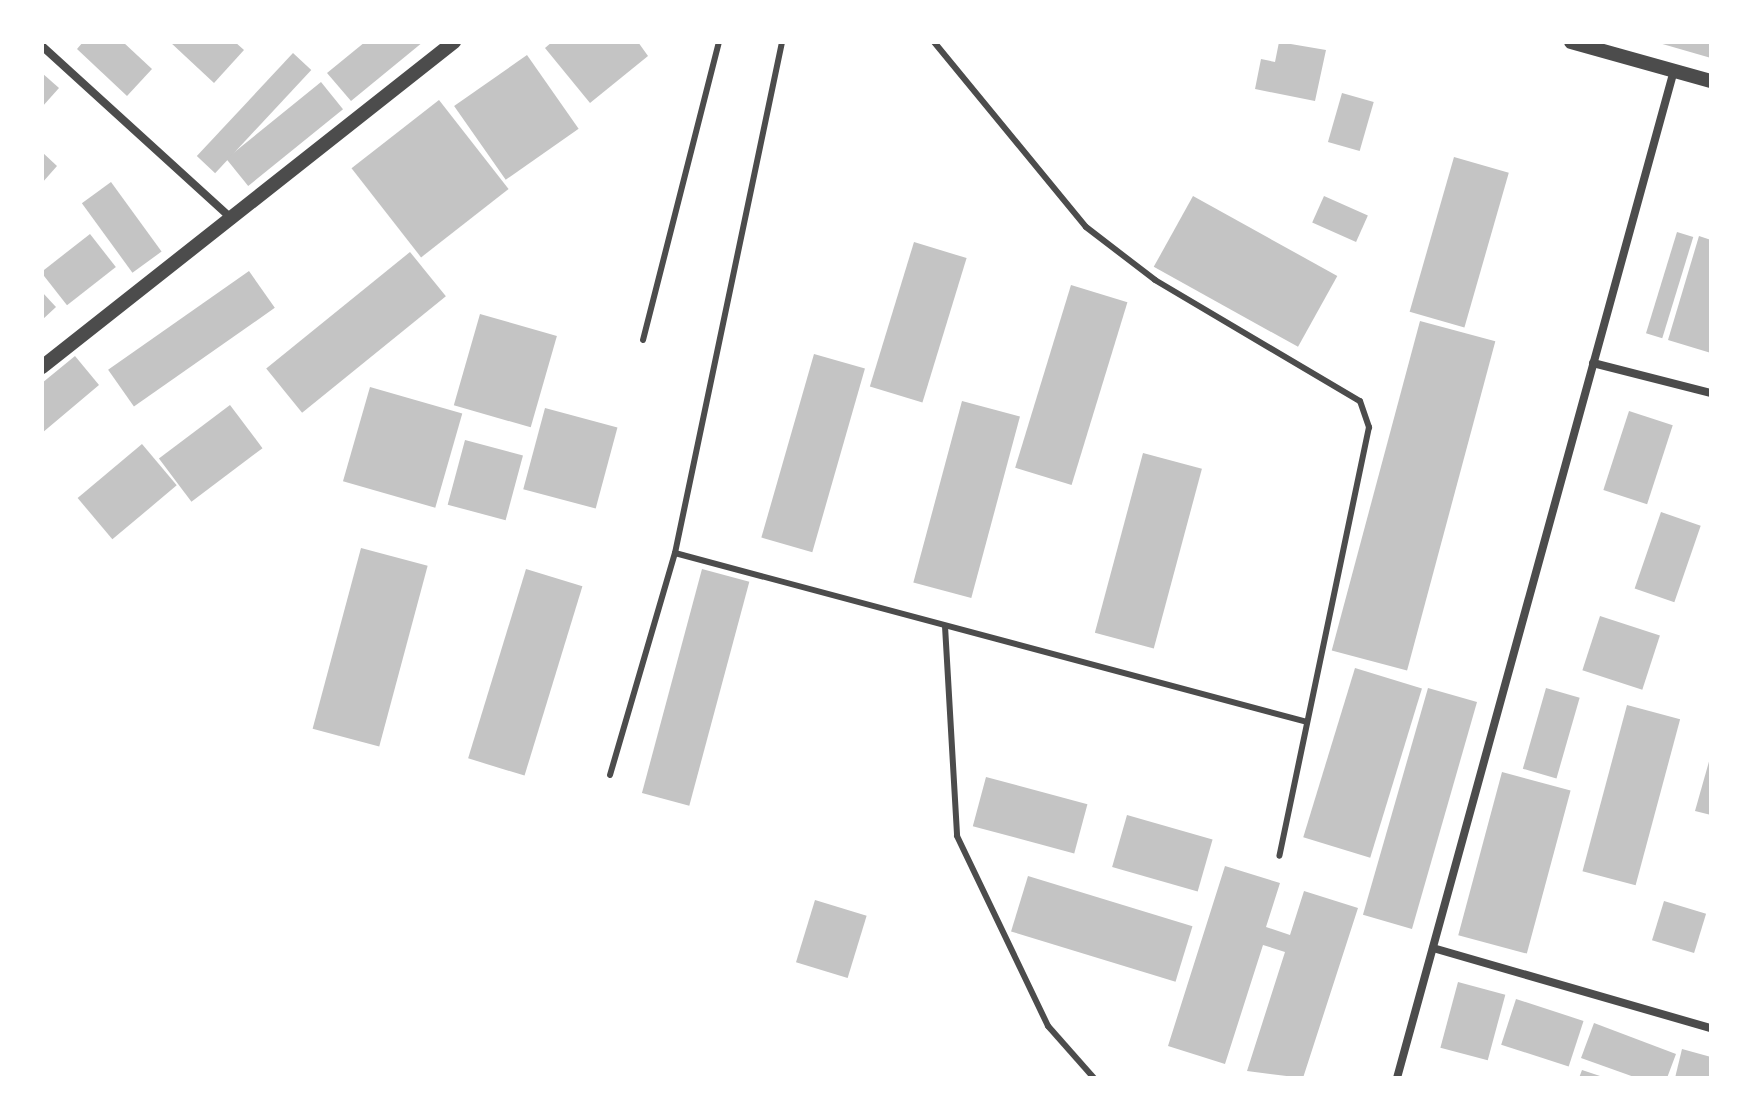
<!DOCTYPE html>
<style>
body{margin:0}
#map{position:relative;width:1753px;height:1120px;overflow:hidden;background:#fff;font-family:Helvetica,sans-serif}
div>[style]{position:absolute}
[style*='--x']{left:calc(var(--x)*1px);top:calc(var(--y)*1px);width:calc(var(--w)*1px);rotate:calc(var(--a)*1deg)}
.building>*{inset:0;background:#c4c4c4;transform-origin:0 0}
.service>*{height:6px;margin:-3px;padding:0 3px;transform-origin:3px;border-radius:3px;background:#4c4c4c}
.minor>*{height:8px;margin:-4px;padding:0 4px;transform-origin:4px;border-radius:4px;background:#4c4c4c}
.tertiary>*{height:14px;margin:-7px;padding:0 7px;transform-origin:7px;border-radius:7px;background:#4c4c4c}
span{translate:-50% -50%;white-space:nowrap;text-align:center;line-height:1.15;-webkit-text-stroke:6px #fff;paint-order:stroke}
.frame{position:absolute;inset:0;border:44px solid #fff;pointer-events:none}
</style>
<div id="map">
<div class="building">
<div style="clip-path:polygon(83px 42px,123px 42px,152px 69px,127px 96px,77px 49px)"></div>
<div style="clip-path:polygon(170px 42px,235px 42px,244px 50px,214px 83px)"></div>
<div style="clip-path:polygon(365px 42px,423px 42px,351px 101px,327px 73px)"></div>
<div style="clip-path:polygon(552px 42px,638px 42px,648px 56px,590px 103px,545px 48px)"></div>
<div style="clip-path:polygon(1279px 42px,1326px 50px,1315px 101px,1255px 89px,1261px 59px,1275px 62px)"></div>
<div style="clip-path:polygon(1659px 42px,1711px 42px,1711px 58px,1659px 43px)"></div>
<div style="left:293px;top:53px;width:25px;height:141px;rotate:43deg"></div>
<div style="left:527px;top:55px;width:90px;height:89px;rotate:55deg"></div>
<div style="clip-path:polygon(42px 73px,59px 88px,42px 107px)"></div>
<div style="left:321px;top:82px;width:35px;height:122px;rotate:51deg"></div>
<div style="left:1342px;top:93px;width:33px;height:51px;rotate:16deg"></div>
<div style="left:439px;top:100px;width:113px;height:111px;rotate:52deg"></div>
<div style="clip-path:polygon(42px 152px,57px 166px,42px 183px)"></div>
<div style="left:1454px;top:157px;width:57px;height:161px;rotate:16deg"></div>
<div style="left:111px;top:182px;width:86px;height:36px;rotate:54deg"></div>
<div style="left:1193px;top:196px;width:165px;height:81px;rotate:29deg"></div>
<div style="left:1324px;top:196px;width:48px;height:29px;rotate:24deg"></div>
<div style="left:1677px;top:232px;width:17px;height:106px;rotate:17deg"></div>
<div style="left:90px;top:234px;width:42px;height:62px;rotate:52deg"></div>
<div style="clip-path:polygon(1699px 236px,1711px 240px,1711px 353px,1668px 340px)"></div>
<div style="left:914px;top:242px;width:55px;height:151px;rotate:17deg"></div>
<div style="left:410px;top:252px;width:57px;height:185px;rotate:51deg"></div>
<div style="left:249px;top:271px;width:45px;height:172px;rotate:55deg"></div>
<div style="left:1071px;top:285px;width:59px;height:191px;rotate:17deg"></div>
<div style="clip-path:polygon(42px 292px,56px 307px,42px 320px)"></div>
<div style="left:480px;top:314px;width:80px;height:95px;rotate:16deg"></div>
<div style="left:1420px;top:321px;width:78px;height:341px;rotate:15deg"></div>
<div style="left:814px;top:354px;width:53px;height:191px;rotate:16deg"></div>
<div style="clip-path:polygon(75px 356px,99px 385px,42px 433px,42px 383px)"></div>
<div style="left:370px;top:387px;width:96px;height:98px;rotate:16deg"></div>
<div style="left:962px;top:401px;width:60px;height:188px;rotate:15deg"></div>
<div style="left:230px;top:405px;width:54px;height:89px;rotate:53deg"></div>
<div style="left:545px;top:408px;width:75px;height:84px;rotate:15deg"></div>
<div style="left:1629px;top:411px;width:46px;height:83px;rotate:18deg"></div>
<div style="left:465px;top:440px;width:60px;height:67px;rotate:15deg"></div>
<div style="left:142px;top:444px;width:54px;height:84px;rotate:50deg"></div>
<div style="left:1143px;top:453px;width:61px;height:186px;rotate:15deg"></div>
<div style="left:1661px;top:512px;width:42px;height:81px;rotate:19deg"></div>
<div style="left:361px;top:548px;width:69px;height:187px;rotate:15deg"></div>
<div style="left:526px;top:569px;width:59px;height:198px;rotate:17deg"></div>
<div style="left:702px;top:569px;width:49px;height:232px;rotate:15deg"></div>
<div style="left:1600px;top:616px;width:63px;height:57px;rotate:18deg"></div>
<div style="left:1355px;top:668px;width:70px;height:177px;rotate:17deg"></div>
<div style="left:1428px;top:688px;width:51px;height:236px;rotate:16deg"></div>
<div style="left:1546px;top:688px;width:35px;height:84px;rotate:16deg"></div>
<div style="left:1627px;top:705px;width:55px;height:172px;rotate:15deg"></div>
<div style="clip-path:polygon(1710px 758px,1711px 758px,1711px 815px,1695px 811px)"></div>
<div style="left:1502px;top:772px;width:71px;height:169px;rotate:15deg"></div>
<div style="left:986px;top:777px;width:105px;height:51px;rotate:15deg"></div>
<div style="left:1127px;top:815px;width:89px;height:54px;rotate:16deg"></div>
<div style="clip-path:polygon(1225px 866px,1280px 883px,1266px 927px,1290px 935px,1304px 891px,1358px 908px,1303px 1078px,1247px 1071px,1285px 952px,1263px 945px,1225px 1064px,1168px 1046px)"></div>
<div style="left:1028px;top:876px;width:172px;height:58px;rotate:17deg"></div>
<div style="left:815px;top:900px;width:54px;height:65px;rotate:17deg"></div>
<div style="left:1664px;top:901px;width:44px;height:41px;rotate:17deg"></div>
<div style="left:1458px;top:982px;width:49px;height:68px;rotate:15deg"></div>
<div style="left:1516px;top:999px;width:71px;height:48px;rotate:18deg"></div>
<div style="clip-path:polygon(1594px 1023px,1676px 1054px,1667px 1078px,1637px 1078px,1581px 1058px)"></div>
<div style="clip-path:polygon(1682px 1049px,1711px 1057px,1711px 1078px,1675px 1078px)"></div>
<div style="clip-path:polygon(1582px 1070px,1603px 1077px,1603px 1078px,1579px 1078px)"></div>
</div>
<div class="service">
<div style="--x:934;--y:42;--w:239;--a:50.6"></div>
<div style="--x:1086;--y:227;--w:87;--a:37.5"></div>
<div style="--x:1155;--y:280;--w:238;--a:30.6"></div>
<div style="--x:1360;--y:401;--w:28;--a:71"></div>
<div style="--x:1369;--y:427;--w:438;--a:101.8"></div>
<div style="--x:643;--y:340;--w:308;--a:-75.7"></div>
<div style="--x:675;--y:553;--w:654;--a:14.97"></div>
<div style="--x:945;--y:626;--w:210;--a:86.7"></div>
<div style="--x:957;--y:836;--w:211;--a:64.4"></div>
<div style="--x:1048;--y:1026;--w:69;--a:48.5"></div>
<div style="--x:610;--y:775;--w:231;--a:-73.7"></div>
<div style="--x:675;--y:553;--w:522;--a:-78.17"></div>
</div>
<div class="minor">
<div style="--x:42;--y:46;--w:258;--a:42.3"></div>
<div style="--x:1593;--y:363;--w:122;--a:14.3"></div>
<div style="--x:1433;--y:948;--w:289;--a:16.1"></div>
<div style="--x:1397;--y:1078;--w:1045;--a:-74.63"></div>
</div>
<div class="tertiary">
<div style="--x:1571;--y:42;--w:145;--a:15.6"></div>
<div style="--x:42;--y:367;--w:525;--a:-38.27"></div>
</div>
<div class="frame"></div>
</div>
